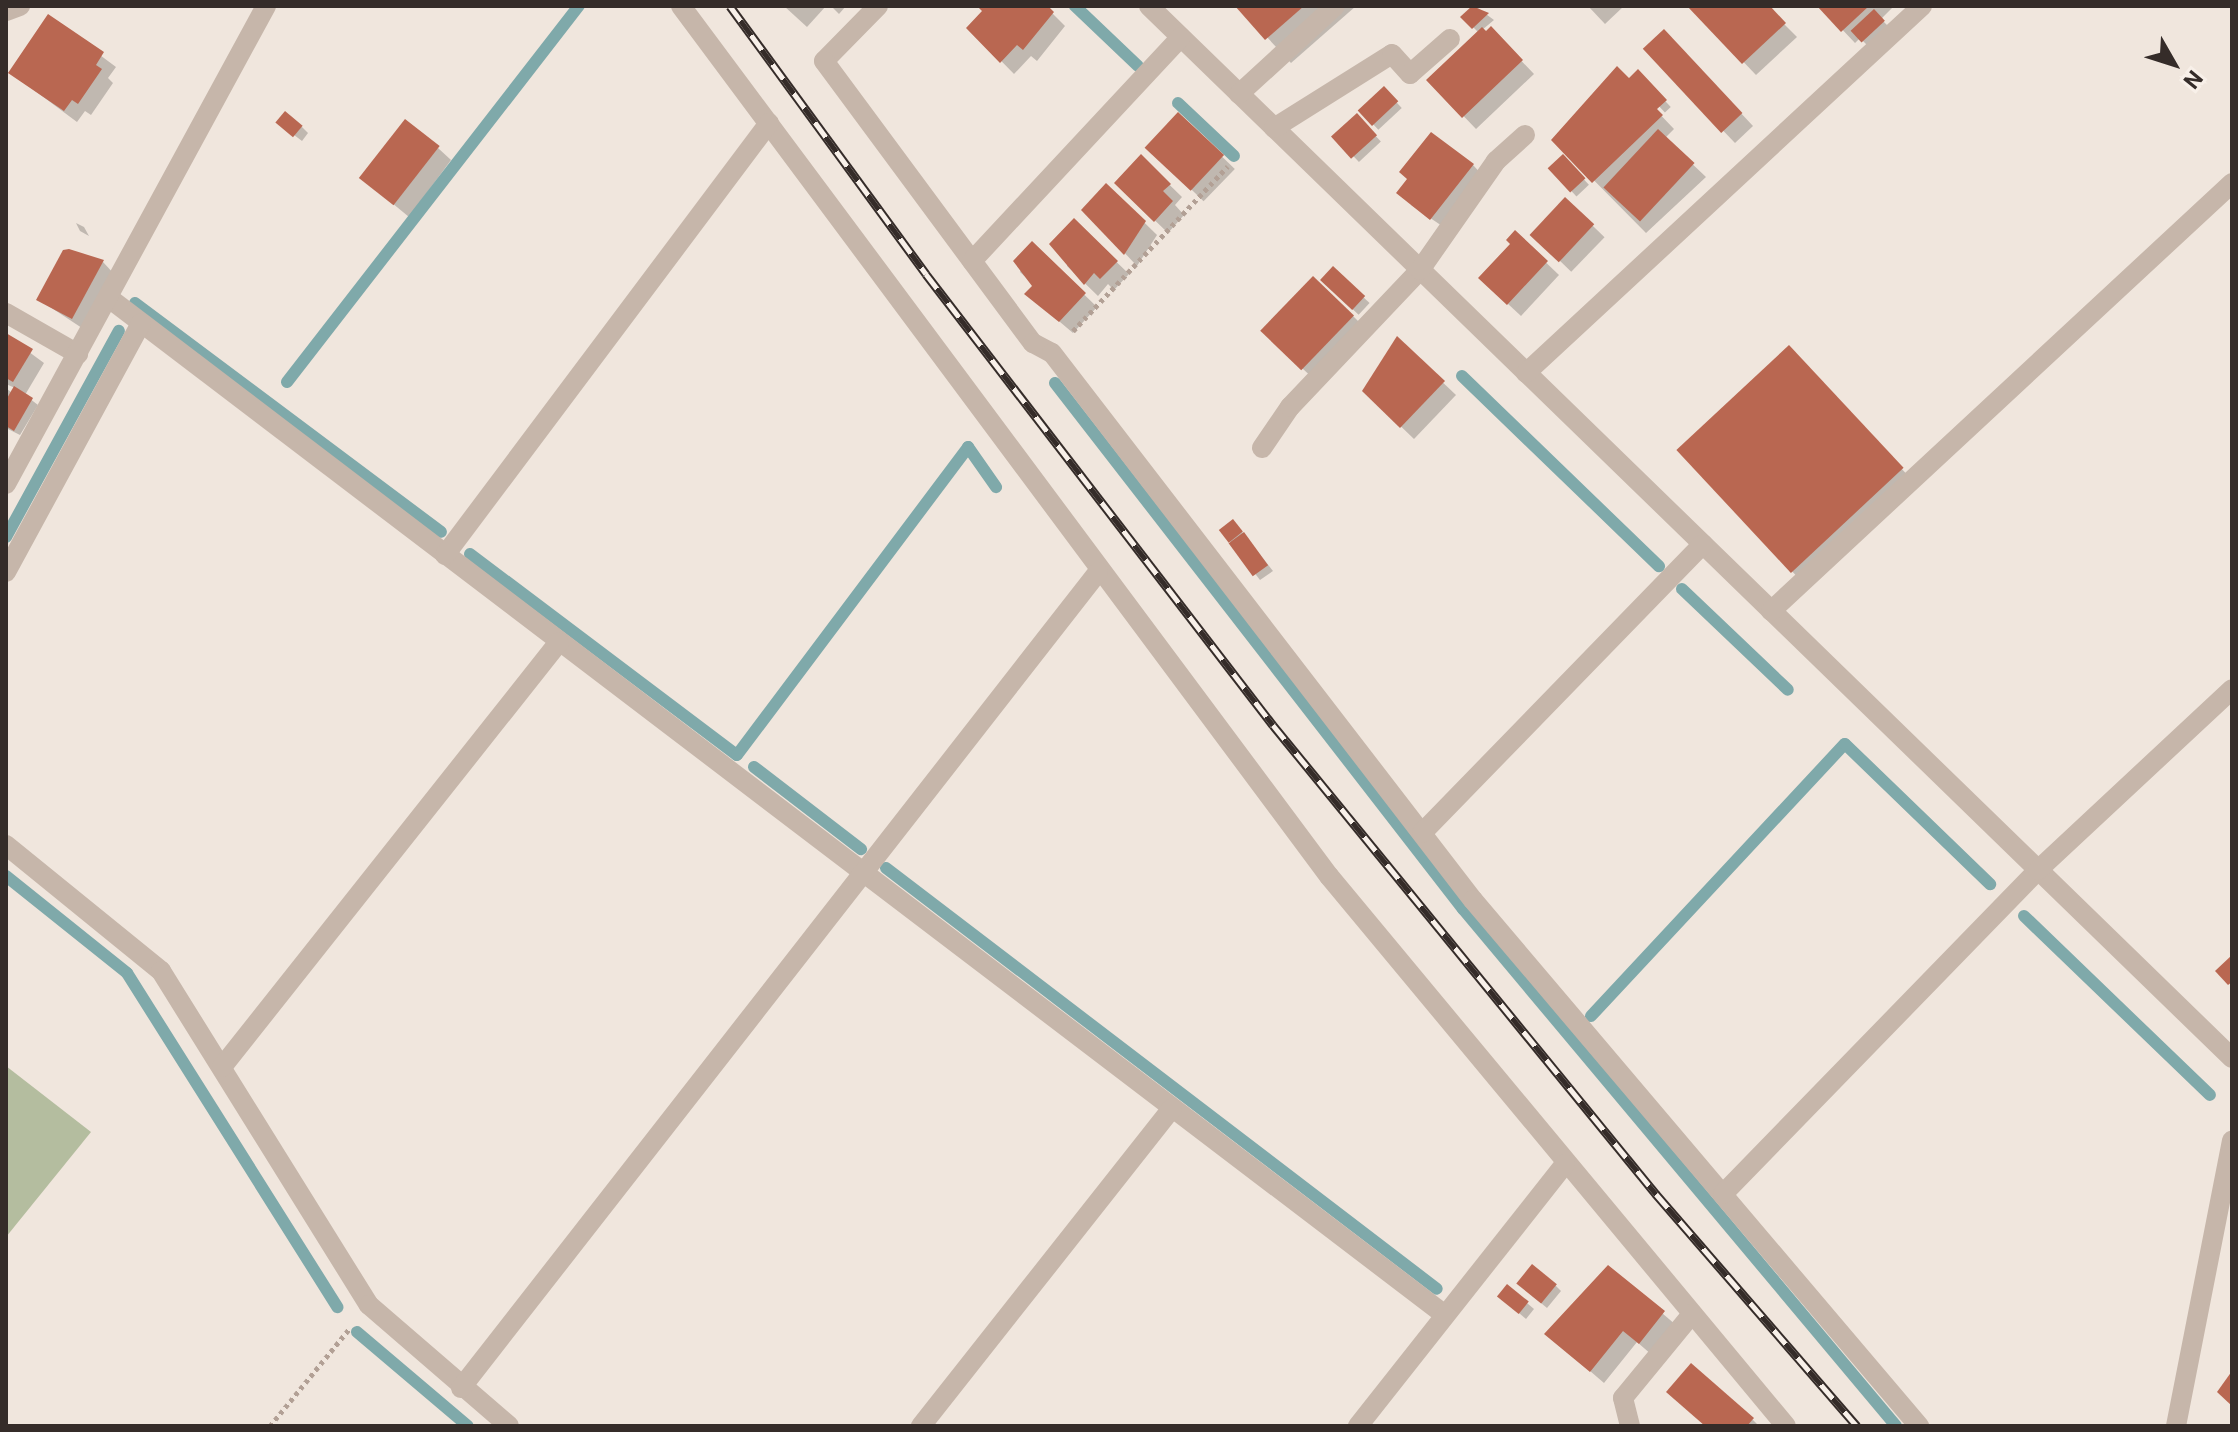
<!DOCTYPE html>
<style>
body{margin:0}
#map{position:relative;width:2238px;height:1432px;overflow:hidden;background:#f0e6dd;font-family:Roboto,sans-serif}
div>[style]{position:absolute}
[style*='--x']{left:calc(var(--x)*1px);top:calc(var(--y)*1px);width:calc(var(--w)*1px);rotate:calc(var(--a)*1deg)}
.green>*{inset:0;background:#b4bd9f}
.shadow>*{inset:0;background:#0003;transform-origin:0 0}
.stream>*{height:12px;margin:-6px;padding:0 6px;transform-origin:6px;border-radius:6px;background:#7fa9aa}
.building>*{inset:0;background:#b96751;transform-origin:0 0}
.path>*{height:5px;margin-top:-2.5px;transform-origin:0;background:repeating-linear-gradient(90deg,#b2a095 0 4px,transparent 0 8px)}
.minor>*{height:20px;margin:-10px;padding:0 10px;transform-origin:10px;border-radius:10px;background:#c6b6aa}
.rail>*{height:9px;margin-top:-4.5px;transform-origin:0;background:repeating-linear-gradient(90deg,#f8f0e9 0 18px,#352c29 0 36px);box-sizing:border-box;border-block:2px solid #352c29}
span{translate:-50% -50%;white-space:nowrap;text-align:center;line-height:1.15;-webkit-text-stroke:7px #f8f0e9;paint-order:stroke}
.frame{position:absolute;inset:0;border:8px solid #352c29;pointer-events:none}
.north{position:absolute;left:2134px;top:24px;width:80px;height:80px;-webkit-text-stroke:6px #f8f0e9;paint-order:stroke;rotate:129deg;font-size:22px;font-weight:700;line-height:32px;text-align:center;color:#352c29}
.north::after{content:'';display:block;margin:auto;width:28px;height:36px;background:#352c29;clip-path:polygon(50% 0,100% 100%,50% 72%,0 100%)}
</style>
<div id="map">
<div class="green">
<div style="clip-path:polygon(6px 1066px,91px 1132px,6px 1237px)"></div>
</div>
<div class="shadow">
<div style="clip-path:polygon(784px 6px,826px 6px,807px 27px)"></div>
<div style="clip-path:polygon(831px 6px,846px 6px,839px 14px)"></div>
<div style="clip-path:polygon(980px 6px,1045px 6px,1065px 26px,1037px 61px,1031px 56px,1014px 74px,969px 28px,985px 11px)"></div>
<div style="clip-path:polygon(1238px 6px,1356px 6px,1291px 63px)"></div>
<div style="clip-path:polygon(1475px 6px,1494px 20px,1482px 30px,1486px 34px,1491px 29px,1534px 74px,1476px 129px,1429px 80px,1479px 33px,1463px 17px)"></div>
<div style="clip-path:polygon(1588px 6px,1624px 6px,1605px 24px)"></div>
<div style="clip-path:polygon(1690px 6px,1766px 6px,1797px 37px,1756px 75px)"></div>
<div style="clip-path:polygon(1820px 6px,1894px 6px,1881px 19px,1890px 28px,1869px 47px,1860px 38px,1855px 43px)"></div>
<div style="clip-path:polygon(49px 17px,116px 67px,108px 78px,113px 83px,91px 115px,85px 111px,77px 122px,11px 73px)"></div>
<div style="clip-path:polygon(1676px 44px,1753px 126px,1735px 143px,1645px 49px)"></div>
<div style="left:1638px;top:72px;width:48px;height:8px;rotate:47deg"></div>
<div style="clip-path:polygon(1633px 86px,1674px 129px,1665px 138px,1706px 177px,1646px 233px,1565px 151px)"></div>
<div style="left:1384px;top:89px;width:26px;height:32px;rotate:47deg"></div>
<div style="left:1178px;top:114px;width:79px;height:45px;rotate:44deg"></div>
<div style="left:1357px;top:116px;width:35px;height:30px;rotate:47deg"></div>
<div style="clip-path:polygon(302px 127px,308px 133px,302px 141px,285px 128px)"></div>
<div style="clip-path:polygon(438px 148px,451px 160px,409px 217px,363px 179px)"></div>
<div style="clip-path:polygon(1141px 157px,1182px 197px,1175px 205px,1184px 215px,1168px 233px,1116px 183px)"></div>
<div style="left:1563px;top:157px;width:38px;height:17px;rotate:47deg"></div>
<div style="clip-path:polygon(1473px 165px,1485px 178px,1448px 230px,1411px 205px,1409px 180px)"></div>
<div style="clip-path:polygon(1107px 186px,1157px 235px,1137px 266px,1084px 210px)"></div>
<div style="left:1565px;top:199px;width:55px;height:48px;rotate:44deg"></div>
<div style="clip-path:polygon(1074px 221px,1129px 274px,1114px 290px,1108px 284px,1098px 296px,1067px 266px)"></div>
<div style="clip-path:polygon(76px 223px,84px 227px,89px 236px,80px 231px)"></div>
<div style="clip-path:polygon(1515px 233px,1559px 275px,1521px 316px,1493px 290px)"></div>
<div style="clip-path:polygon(1032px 244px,1097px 307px,1073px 333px,1027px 294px,1035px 286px,1020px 272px)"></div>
<div style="clip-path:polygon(103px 262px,115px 275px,85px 330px,38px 299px)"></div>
<div style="left:1333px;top:269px;width:50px;height:16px;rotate:43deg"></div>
<div style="clip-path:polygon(1353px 316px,1365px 328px,1316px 381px,1276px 344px)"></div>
<div style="clip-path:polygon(6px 335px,44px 363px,25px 395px,38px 405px,20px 435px,6px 428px,6px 388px,12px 393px,15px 388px,6px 384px)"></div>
<div style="clip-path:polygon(1397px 339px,1456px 395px,1414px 439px,1364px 391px)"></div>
<div style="left:1789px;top:348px;width:175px;height:150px;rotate:47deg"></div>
<div style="clip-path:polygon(1239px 528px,1273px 571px,1260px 580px,1222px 531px)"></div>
<div style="clip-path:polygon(1608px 1267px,1676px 1325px,1652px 1355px,1637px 1342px,1604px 1383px,1547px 1334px)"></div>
<div style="clip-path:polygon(1555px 1285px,1561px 1291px,1547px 1308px,1524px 1289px)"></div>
<div style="clip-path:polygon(1508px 1287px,1534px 1309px,1526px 1319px,1506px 1302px)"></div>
<div style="clip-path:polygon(1753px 1420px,1759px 1426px,1706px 1426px)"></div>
</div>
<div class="stream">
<div style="--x:1075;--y:6;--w:87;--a:43.6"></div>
<div style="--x:1178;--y:103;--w:77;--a:43.4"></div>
<div style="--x:135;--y:303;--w:382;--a:36.8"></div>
<div style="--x:1462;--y:376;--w:274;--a:44"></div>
<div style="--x:287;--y:382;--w:476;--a:-52.2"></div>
<div style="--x:1055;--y:383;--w:666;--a:52.2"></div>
<div style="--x:1463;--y:909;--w:674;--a:50.05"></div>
<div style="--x:6;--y:537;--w:235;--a:-61.3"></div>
<div style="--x:470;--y:554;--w:334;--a:37"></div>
<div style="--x:737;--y:755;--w:385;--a:-53.1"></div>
<div style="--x:968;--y:447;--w:49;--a:55"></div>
<div style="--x:1682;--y:589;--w:146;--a:43.6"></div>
<div style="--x:754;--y:767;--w:135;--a:37.5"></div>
<div style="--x:886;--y:868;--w:693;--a:37.38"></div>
<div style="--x:6;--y:876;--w:155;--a:38.7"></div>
<div style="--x:127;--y:973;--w:395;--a:57.8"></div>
<div style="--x:2024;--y:916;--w:258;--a:43.9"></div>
<div style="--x:1591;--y:1016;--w:372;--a:-47"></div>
<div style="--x:1845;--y:744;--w:202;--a:44"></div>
<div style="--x:357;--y:1332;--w:145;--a:40.3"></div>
</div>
<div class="building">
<div style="clip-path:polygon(977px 6px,1048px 6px,1054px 12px,1023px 50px,1017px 45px,1000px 63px,966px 28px,982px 11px)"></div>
<div style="clip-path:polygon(1235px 6px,1304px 6px,1265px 40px)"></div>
<div style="clip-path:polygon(1472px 6px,1489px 13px,1472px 29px,1460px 17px)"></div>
<div style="clip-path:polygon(1687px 6px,1770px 6px,1786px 23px,1742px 64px)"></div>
<div style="clip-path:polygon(1817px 6px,1869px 6px,1841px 32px)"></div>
<div style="left:1874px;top:9px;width:16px;height:32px;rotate:47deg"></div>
<div style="clip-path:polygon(48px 14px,104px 52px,96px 65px,102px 69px,78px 104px,72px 100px,64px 111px,8px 73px)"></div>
<div style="clip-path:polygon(1491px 26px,1523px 60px,1462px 118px,1426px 80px,1482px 27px,1486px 31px)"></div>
<div style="left:1664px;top:29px;width:115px;height:29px;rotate:47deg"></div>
<div style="clip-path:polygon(1617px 66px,1629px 78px,1638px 69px,1667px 100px,1657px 109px,1663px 115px,1592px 183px,1551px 140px)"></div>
<div style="left:1384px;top:86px;width:21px;height:36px;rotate:47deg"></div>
<div style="left:285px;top:111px;width:23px;height:15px;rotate:40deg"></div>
<div style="left:1178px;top:112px;width:63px;height:49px;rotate:43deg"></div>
<div style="left:1357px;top:113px;width:30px;height:35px;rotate:48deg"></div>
<div style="left:405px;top:119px;width:44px;height:75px;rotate:38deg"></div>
<div style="left:1658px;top:129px;width:50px;height:80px;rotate:43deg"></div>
<div style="clip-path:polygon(1431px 132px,1474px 164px,1430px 220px,1396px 193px,1407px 179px,1399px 172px)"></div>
<div style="clip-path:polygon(1141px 154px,1171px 184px,1163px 191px,1173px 201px,1154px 222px,1114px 183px)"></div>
<div style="left:1563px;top:154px;width:33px;height:21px;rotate:47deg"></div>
<div style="clip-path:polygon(1106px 183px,1146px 221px,1124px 255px,1081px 210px)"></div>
<div style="left:1565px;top:197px;width:40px;height:52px;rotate:43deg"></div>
<div style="clip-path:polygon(1074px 218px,1118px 261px,1100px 279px,1094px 273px,1084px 285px,1049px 244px)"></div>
<div style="clip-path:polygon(1515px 230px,1548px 261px,1507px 305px,1478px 278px,1510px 244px,1506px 240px)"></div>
<div style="clip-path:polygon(1032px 241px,1086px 293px,1059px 322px,1024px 294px,1032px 286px,1013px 261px)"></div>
<div style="clip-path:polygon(69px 249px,104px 260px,72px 319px,36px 300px,63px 250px)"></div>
<div style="left:1333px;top:266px;width:44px;height:19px;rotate:43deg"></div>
<div style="left:1313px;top:276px;width:57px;height:76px;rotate:44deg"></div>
<div style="clip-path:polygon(6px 333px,33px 349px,13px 382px,6px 378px)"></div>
<div style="clip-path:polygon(1397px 336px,1445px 381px,1400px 428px,1362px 391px)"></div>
<div style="left:1789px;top:345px;width:168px;height:154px;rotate:47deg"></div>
<div style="clip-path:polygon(14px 386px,33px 398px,14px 431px,6px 426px,6px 400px)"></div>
<div style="left:1233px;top:519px;width:16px;height:18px;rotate:52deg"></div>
<div style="left:1244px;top:532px;width:41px;height:19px;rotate:54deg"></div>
<div style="clip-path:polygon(2232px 955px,2232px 982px,2228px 985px,2215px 971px)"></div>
<div style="left:1532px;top:1264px;width:32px;height:25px;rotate:39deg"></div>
<div style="clip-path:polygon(1608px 1265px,1665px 1311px,1639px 1344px,1623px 1331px,1590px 1372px,1544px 1334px)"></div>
<div style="left:1507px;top:1284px;width:28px;height:16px;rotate:39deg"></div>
<div style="clip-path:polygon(1691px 1363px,1754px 1418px,1747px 1426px,1705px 1426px,1666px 1392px)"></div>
<div style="clip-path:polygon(2232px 1371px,2232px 1406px,2217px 1392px)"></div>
</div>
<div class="path">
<div style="--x:1073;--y:331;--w:226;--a:-46.8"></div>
<div style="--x:270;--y:1426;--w:127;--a:-50.8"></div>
</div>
<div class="minor">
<div style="--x:681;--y:6;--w:1085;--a:53.32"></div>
<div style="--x:1329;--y:876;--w:715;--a:50.28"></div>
<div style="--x:878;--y:6;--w:77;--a:134.5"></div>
<div style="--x:824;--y:61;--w:351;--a:53.5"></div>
<div style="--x:1033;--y:343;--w:21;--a:28"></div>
<div style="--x:1052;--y:353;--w:690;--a:52.42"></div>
<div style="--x:1473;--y:900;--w:690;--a:49.71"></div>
<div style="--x:1149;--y:6;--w:1510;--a:44.17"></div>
<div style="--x:6;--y:11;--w:15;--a:-20"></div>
<div style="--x:1239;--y:94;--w:130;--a:-42.5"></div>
<div style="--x:1274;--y:128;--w:139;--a:-32.1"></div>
<div style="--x:1392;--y:54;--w:27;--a:48"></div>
<div style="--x:1410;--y:74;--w:53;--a:-41.2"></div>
<div style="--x:972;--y:261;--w:306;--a:-47"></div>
<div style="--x:109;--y:298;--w:1679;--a:37.28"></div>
<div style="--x:6;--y:313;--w:83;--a:29.7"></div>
<div style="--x:1526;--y:373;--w:540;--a:-42.82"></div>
<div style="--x:1262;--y:448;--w:50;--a:-55.7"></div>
<div style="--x:1290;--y:407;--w:189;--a:-46.5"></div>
<div style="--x:1420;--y:270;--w:133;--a:-55.1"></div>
<div style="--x:1496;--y:161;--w:39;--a:-42"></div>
<div style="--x:6;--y:484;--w:544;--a:-61.46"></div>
<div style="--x:445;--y:555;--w:540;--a:-53.13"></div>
<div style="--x:6;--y:572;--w:283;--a:-61.5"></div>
<div style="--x:1771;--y:611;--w:629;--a:-42.87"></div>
<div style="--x:1422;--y:833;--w:403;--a:-45.8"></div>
<div style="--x:6;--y:845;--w:200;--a:39.1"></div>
<div style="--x:161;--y:971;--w:393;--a:58.1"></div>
<div style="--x:369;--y:1305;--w:185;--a:40.8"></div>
<div style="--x:222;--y:1067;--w:542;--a:-51.59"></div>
<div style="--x:1723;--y:1194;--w:452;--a:-45.8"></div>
<div style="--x:2038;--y:870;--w:265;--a:-43"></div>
<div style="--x:461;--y:1388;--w:1035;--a:-52.02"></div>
<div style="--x:921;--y:1426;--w:405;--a:-51.7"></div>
<div style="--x:1358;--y:1426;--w:334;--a:-51.7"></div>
<div style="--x:1630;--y:1426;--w:29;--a:-104"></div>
<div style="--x:1623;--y:1398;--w:109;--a:-50.6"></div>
<div style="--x:2176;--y:1426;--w:291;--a:-78.9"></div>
</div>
<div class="rail">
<div style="--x:730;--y:6;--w:332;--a:53.8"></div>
<div style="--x:926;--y:274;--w:569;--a:52.43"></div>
<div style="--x:1273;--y:725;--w:606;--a:50.76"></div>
<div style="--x:1656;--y:1194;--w:307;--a:49.1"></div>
</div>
<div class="frame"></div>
<div class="north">N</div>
</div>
